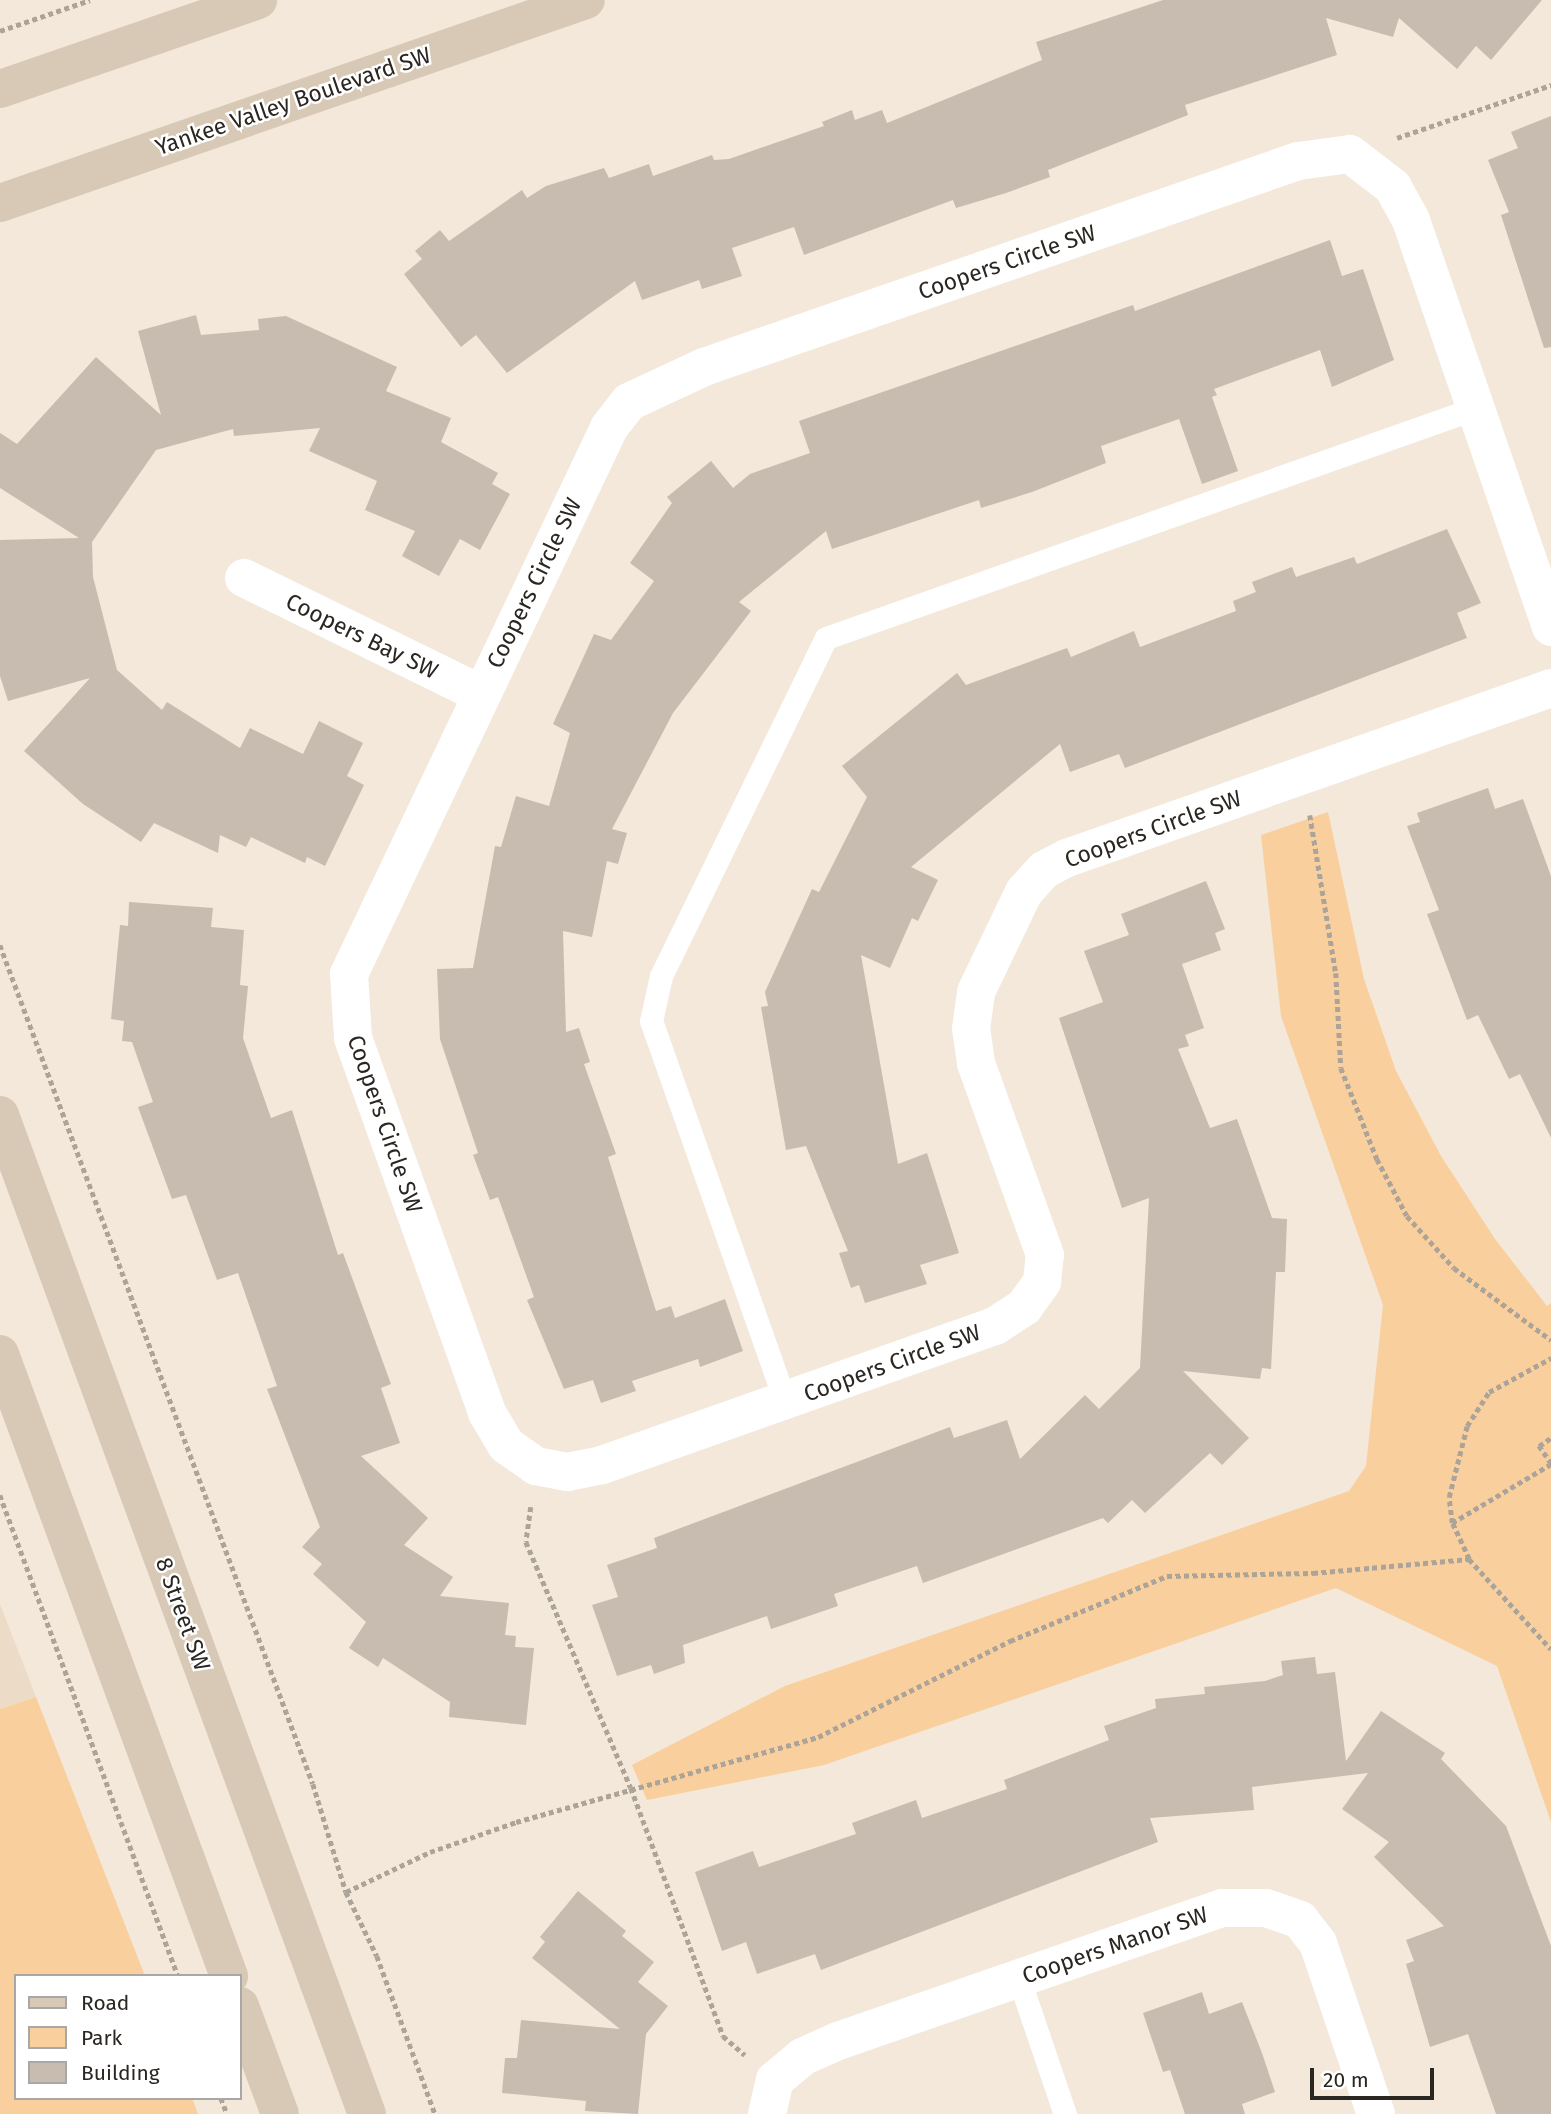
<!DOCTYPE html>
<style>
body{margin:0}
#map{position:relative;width:1551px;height:2114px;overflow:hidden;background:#f3e8da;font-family:"Fira Sans",sans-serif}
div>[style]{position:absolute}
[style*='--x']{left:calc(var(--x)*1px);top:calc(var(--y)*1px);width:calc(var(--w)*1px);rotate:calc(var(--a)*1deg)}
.built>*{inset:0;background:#ecdbc7}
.green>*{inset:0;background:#f9cf9d}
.building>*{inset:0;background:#c7bcaf}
.path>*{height:4.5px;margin-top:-2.25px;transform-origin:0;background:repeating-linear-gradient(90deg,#ada499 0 5px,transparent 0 8.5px)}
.lane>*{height:23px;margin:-11.5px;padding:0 11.5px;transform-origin:11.5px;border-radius:11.5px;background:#fff}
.street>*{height:38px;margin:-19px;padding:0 19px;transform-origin:19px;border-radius:19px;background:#fff}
.secondary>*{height:38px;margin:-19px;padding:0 19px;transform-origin:19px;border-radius:19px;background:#d7c9b5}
span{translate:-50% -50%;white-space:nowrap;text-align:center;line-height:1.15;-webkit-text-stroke:5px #fff;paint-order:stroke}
.street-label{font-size:23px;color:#2a2621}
.legend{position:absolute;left:14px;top:1974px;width:228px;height:126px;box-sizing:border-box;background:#fff;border:2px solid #aaa8a6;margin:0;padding:9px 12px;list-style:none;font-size:21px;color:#2a2621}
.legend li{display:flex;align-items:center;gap:14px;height:35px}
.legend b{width:35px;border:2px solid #aaa8a6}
.scale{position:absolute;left:1310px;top:2068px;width:124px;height:32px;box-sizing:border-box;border:4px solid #2a2621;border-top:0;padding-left:9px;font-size:21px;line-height:24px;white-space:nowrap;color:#2a2621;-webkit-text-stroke:5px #fff;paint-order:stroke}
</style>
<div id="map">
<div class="built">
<div style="clip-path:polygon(0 1604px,36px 1697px,0 1709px)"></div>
</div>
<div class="green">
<div style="clip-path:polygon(1328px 812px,1364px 979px,1396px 1071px,1441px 1156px,1495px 1239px,1547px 1306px,1551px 1303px,1551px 1822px,1497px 1666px,1336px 1588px,824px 1765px,647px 1800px,632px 1765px,785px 1686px,1349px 1491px,1366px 1466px,1383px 1305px,1281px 1016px,1261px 835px)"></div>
<div style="clip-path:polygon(36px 1697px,145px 1976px,16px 1976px,16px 2098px,192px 2098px,198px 2114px,0 2114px,0 1709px)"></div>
</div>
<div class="building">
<div style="clip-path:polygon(1163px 0,1542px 0,1491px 60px,1476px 46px,1457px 69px,1399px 18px,1393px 37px,1326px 18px,1337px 55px,1185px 105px,1188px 115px,1048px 170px,1050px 177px,1006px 193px,956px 208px,953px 200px,804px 255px,794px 227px,732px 248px,742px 276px,702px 289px,699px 280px,642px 300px,635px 281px,507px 373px,476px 335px,461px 347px,404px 274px,422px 259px,415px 251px,440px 230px,449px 241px,522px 190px,527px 198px,546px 186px,604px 168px,609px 178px,649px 164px,653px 176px,712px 155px,714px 160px,729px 159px,824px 126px,822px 122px,852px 110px,855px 120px,882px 110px,887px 123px,1042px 60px,1036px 42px)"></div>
<div style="clip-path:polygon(1551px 116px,1551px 347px,1544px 348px,1501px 215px,1509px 212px,1488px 160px,1518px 148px,1511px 132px)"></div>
<div style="clip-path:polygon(1330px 240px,1342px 276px,1363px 269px,1394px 360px,1332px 387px,1320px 350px,1214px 389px,1217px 395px,1212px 397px,1238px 471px,1202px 484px,1179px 419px,1101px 446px,1106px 463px,1032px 492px,981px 508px,979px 500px,832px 549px,826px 531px,739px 602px,751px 611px,673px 713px,612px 829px,627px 833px,618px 864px,607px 861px,592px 937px,563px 931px,566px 1032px,579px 1028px,590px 1062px,584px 1064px,616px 1154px,608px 1157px,656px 1311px,671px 1306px,675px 1318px,725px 1299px,743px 1351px,700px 1367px,698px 1359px,632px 1381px,636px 1391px,601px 1403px,593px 1380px,564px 1389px,527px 1300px,534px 1297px,498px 1197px,490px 1200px,473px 1155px,478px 1153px,440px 1039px,437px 969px,473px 968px,495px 846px,501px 847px,516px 796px,549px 806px,570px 733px,553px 724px,594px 634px,611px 640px,654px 581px,630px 563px,672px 503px,667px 497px,711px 461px,733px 488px,750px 474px,810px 453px,799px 421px,1133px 305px,1135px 311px)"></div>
<div style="clip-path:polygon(196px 315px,201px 335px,259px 330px,258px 319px,286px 316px,397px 367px,386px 391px,451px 418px,441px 442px,498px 473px,492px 484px,510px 494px,480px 550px,460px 539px,439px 576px,402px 556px,415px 531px,365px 510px,377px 481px,309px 451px,320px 428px,234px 436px,233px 429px,156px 450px,92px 542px,93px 577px,117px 670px,162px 710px,167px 702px,240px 748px,250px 728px,303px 754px,319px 721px,363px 743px,347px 776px,364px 785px,325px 866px,307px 857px,305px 863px,251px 837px,246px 847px,220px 835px,218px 853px,154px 823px,141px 842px,83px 804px,24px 751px,90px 678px,8px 701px,0 676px,0 540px,79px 538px,0 488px,0 433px,17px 444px,96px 357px,161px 415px,138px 331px)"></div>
<div style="clip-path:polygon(1447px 529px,1481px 603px,1457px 613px,1467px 638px,1125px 768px,1119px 754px,1070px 772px,1060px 744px,911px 867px,938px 880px,918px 921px,912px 918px,890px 968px,861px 955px,898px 1164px,927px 1153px,959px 1253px,920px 1265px,927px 1284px,865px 1303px,859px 1285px,851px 1288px,839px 1253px,848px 1251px,806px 1146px,786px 1150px,761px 1007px,768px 1006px,765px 992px,812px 889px,819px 892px,867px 797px,842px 766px,957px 673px,966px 685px,1067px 648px,1071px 657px,1134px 631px,1140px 647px,1236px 611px,1233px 601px,1256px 592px,1252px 582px,1292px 567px,1296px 577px,1354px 557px,1357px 564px)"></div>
<div style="clip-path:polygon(1488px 788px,1495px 809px,1523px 799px,1551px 876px,1551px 1138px,1520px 1074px,1509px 1079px,1478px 1015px,1467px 1020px,1427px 914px,1439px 910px,1407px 826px,1420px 822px,1417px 813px)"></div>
<div style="clip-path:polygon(1206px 881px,1225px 929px,1215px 933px,1221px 950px,1182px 964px,1204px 1028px,1185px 1035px,1189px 1046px,1178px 1049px,1210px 1128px,1237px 1119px,1272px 1218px,1287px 1219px,1285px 1272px,1276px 1272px,1271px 1369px,1262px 1368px,1260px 1379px,1183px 1371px,1249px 1438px,1222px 1465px,1210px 1453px,1145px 1513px,1132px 1500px,1108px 1523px,1103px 1518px,923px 1583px,917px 1566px,834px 1594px,838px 1606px,771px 1629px,767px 1616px,683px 1645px,685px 1663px,654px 1674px,651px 1665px,617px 1676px,592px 1605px,618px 1597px,607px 1565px,657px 1548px,654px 1538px,950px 1427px,954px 1438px,1007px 1420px,1020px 1459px,1085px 1395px,1099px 1409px,1140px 1368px,1149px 1198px,1122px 1208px,1059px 1018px,1103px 1002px,1084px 951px,1129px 935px,1121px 914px)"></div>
<div style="clip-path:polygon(129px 902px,213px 908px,211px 927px,244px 930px,240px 985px,248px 986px,243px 1038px,271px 1118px,292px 1110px,338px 1255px,343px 1253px,391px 1384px,381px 1388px,400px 1443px,361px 1456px,428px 1518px,404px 1545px,453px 1577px,440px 1596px,509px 1603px,505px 1635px,516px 1636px,515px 1647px,534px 1648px,526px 1725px,449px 1717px,450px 1702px,383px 1658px,378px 1667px,349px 1648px,366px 1622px,313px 1574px,322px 1564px,302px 1547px,320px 1527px,267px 1389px,277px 1386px,238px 1273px,217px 1280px,186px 1195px,172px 1199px,138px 1107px,153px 1102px,132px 1042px,122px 1041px,124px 1021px,111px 1019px,120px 925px,128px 926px)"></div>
<div style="clip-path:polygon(1315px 1657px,1317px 1674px,1335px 1672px,1346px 1761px,1381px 1711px,1445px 1753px,1441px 1759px,1506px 1826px,1551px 1946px,1551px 2114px,1496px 2114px,1468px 2034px,1430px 2047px,1406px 1964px,1414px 1961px,1406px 1940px,1444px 1926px,1374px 1857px,1389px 1842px,1342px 1809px,1368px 1773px,1252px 1787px,1254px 1810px,1150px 1818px,1158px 1842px,821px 1970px,815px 1954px,757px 1974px,746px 1942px,722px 1951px,695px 1872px,753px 1851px,759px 1867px,856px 1834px,852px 1823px,916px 1800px,922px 1818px,1007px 1789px,1004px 1780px,1109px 1740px,1104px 1726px,1156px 1708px,1155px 1699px,1205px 1694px,1204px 1687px,1265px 1681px,1283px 1675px,1281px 1661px)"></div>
<div style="clip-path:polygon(578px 1891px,626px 1931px,622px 1936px,654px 1962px,638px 1982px,668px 2006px,646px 2034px,638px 2114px,585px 2111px,586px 2101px,502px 2093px,505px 2058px,517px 2058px,521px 2020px,620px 2029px,532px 1958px,545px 1942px,540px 1937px)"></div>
<div style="clip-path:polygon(1202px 1992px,1209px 2014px,1242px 2002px,1262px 2053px,1275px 2092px,1242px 2104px,1245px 2114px,1185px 2114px,1170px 2070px,1163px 2072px,1143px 2013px)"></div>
</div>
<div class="path">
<div style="--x:0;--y:31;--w:95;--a:-19"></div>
<div style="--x:1397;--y:138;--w:163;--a:-19"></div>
<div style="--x:1310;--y:815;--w:160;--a:80.7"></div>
<div style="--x:1336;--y:973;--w:95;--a:87"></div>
<div style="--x:1341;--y:1068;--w:98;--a:68.4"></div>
<div style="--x:1377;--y:1159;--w:64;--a:62.2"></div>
<div style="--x:1407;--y:1216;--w:70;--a:47.9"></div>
<div style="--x:1454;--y:1268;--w:121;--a:36.6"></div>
<div style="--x:0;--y:945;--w:895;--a:69.54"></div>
<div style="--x:313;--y:1784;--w:113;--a:73"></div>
<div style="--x:346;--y:1892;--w:71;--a:64.2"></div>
<div style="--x:377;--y:1956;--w:168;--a:69.8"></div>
<div style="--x:0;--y:1495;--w:513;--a:69.69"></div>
<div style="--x:531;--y:1507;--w:35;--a:98"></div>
<div style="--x:526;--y:1542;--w:267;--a:66.9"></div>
<div style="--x:631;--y:1788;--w:265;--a:69.6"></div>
<div style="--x:723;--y:2036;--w:29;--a:41"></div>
<div style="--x:1452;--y:1523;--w:115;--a:-30.8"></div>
<div style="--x:1551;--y:1464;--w:22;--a:-124"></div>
<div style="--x:1539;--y:1446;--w:14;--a:-34"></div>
<div style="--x:1469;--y:1559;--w:40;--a:-115"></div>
<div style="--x:1452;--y:1523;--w:26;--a:-97"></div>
<div style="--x:1449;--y:1497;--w:73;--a:-75.8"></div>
<div style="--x:1467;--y:1426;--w:40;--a:-57.1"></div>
<div style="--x:1489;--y:1392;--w:71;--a:-28.7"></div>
<div style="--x:346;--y:1892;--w:93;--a:-25.5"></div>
<div style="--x:430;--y:1852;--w:91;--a:-19.2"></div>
<div style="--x:516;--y:1822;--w:314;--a:-15.7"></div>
<div style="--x:818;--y:1737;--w:215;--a:-26.6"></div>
<div style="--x:1010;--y:1641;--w:170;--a:-22.5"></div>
<div style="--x:1167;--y:1576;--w:146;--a:-1.2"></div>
<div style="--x:1313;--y:1573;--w:157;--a:-5.1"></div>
<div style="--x:1469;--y:1559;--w:122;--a:47.7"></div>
<div style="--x:221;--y:2098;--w:17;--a:69"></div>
</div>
<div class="lane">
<div style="--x:785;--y:1401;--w:403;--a:-109.4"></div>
<div style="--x:651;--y:1021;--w:46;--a:-77.5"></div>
<div style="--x:661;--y:976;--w:376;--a:-64"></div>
<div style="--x:826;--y:638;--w:689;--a:-19.49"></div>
<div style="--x:1019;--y:1979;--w:143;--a:71.2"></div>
</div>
<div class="street">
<div style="--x:244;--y:578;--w:264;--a:26.1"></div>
<div style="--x:1551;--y:627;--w:430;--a:-109"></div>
<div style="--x:1411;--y:220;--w:38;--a:-119"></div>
<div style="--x:1393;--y:187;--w:54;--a:-142.5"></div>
<div style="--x:1350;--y:154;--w:52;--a:172.3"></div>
<div style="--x:1298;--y:161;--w:629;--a:160.87"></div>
<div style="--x:704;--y:367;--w:83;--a:155"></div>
<div style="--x:629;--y:402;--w:33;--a:128"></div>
<div style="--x:609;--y:428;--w:605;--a:115.46"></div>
<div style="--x:349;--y:974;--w:64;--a:86.4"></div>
<div style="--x:353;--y:1038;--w:398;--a:70.3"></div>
<div style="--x:487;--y:1413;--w:37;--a:59"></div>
<div style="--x:506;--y:1445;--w:37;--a:35"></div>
<div style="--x:536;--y:1466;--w:32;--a:11"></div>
<div style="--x:567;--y:1472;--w:36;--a:-11"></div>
<div style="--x:602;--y:1465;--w:417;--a:-19.5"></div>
<div style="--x:995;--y:1326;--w:35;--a:-33"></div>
<div style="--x:1024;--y:1307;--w:31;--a:-54"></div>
<div style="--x:1042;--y:1282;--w:27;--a:-84"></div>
<div style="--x:1045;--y:1255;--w:204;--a:-109.8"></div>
<div style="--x:976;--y:1063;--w:34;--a:-98"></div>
<div style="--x:971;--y:1029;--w:37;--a:-82"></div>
<div style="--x:976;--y:992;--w:111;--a:-64.4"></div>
<div style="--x:1024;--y:892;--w:30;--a:-48"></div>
<div style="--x:1044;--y:870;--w:26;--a:-28"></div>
<div style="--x:1067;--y:858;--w:513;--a:-19.35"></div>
<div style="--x:767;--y:2114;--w:35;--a:-77"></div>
<div style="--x:775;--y:2080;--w:35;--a:-40"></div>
<div style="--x:802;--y:2057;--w:39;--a:-24"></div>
<div style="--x:838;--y:2041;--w:406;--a:-19.1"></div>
<div style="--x:1222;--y:1908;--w:44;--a:0"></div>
<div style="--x:1266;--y:1908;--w:36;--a:19"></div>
<div style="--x:1300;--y:1920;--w:29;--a:52"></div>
<div style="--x:1318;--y:1943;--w:181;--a:71.3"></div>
</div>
<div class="secondary">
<div style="--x:0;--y:89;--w:273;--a:-19"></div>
<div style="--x:0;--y:203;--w:620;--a:-19.11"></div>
<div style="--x:0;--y:1115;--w:1064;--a:69.83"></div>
<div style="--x:0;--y:1354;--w:663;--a:69.79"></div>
<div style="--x:240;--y:2006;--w:115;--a:69.7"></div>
</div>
<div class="street-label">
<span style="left:293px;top:101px;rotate:-19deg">Yankee Valley Boulevard SW</span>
<span style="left:1007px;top:262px;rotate:-19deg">Coopers Circle SW</span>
<span style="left:534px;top:583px;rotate:-64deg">Coopers Circle SW</span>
<span style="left:362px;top:636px;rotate:26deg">Coopers Bay SW</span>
<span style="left:1153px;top:829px;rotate:-20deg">Coopers Circle SW</span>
<span style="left:385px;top:1124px;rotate:71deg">Coopers Circle SW</span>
<span style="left:892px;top:1363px;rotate:-20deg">Coopers Circle SW</span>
<span style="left:183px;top:1614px;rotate:70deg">8 Street SW</span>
<span style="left:1115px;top:1945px;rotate:-19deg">Coopers Manor SW</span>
</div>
<ul class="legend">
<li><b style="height:9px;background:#d7c9b5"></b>Road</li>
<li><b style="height:19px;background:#f9cf9d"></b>Park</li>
<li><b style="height:19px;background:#c7bcaf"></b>Building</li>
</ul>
<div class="scale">20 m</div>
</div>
